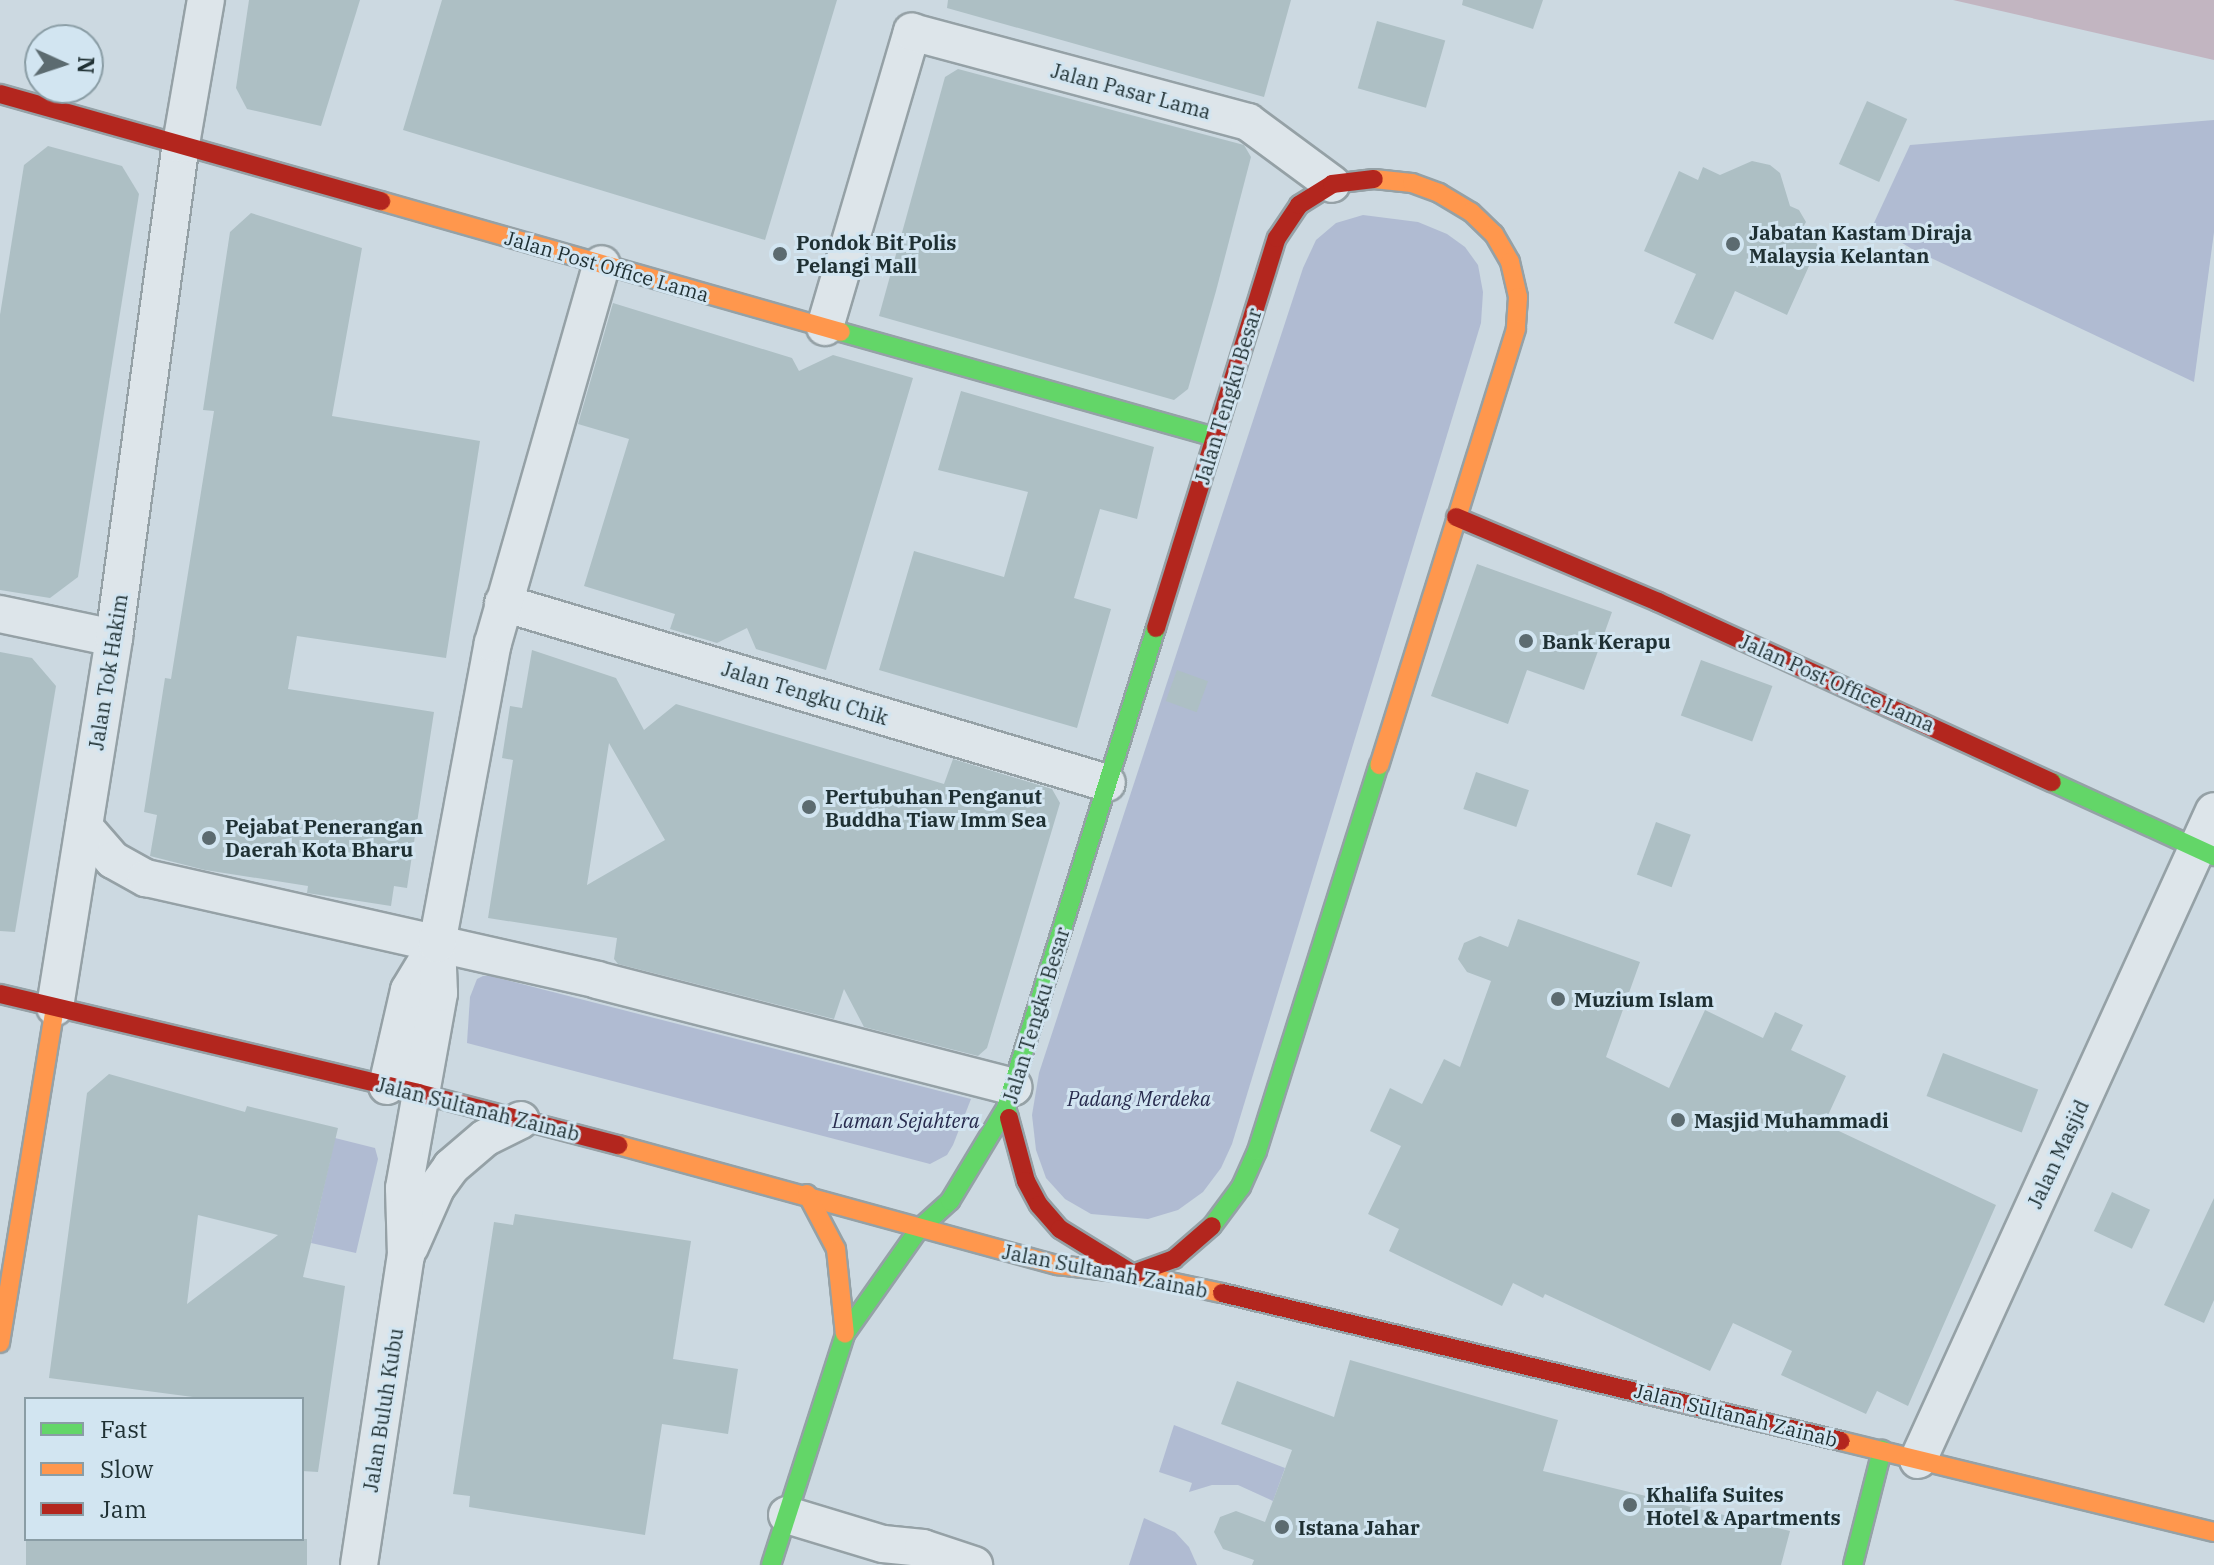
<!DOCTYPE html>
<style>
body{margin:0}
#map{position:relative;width:2214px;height:1565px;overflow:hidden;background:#ccd9e1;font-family:"IBM Plex Serif",serif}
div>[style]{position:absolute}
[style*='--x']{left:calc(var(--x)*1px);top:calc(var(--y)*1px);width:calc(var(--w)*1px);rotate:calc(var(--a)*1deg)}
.green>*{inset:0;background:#b0bbd2}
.water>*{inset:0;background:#c2b5c1}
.building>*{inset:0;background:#adbfc4;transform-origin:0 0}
.roads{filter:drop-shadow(2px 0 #95a1a6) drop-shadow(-2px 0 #95a1a6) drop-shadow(0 2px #95a1a6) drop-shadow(0 -2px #95a1a6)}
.street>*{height:36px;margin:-18px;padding:0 18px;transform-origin:18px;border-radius:18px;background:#dde5ea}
.fast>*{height:18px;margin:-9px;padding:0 9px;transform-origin:9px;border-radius:9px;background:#63d668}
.slow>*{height:18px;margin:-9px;padding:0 9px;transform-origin:9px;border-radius:9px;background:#ff974d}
.jam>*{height:18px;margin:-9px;padding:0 9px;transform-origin:9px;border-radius:9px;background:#b3261e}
.dots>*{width:22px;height:22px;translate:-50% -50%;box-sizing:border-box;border:4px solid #d2e5f1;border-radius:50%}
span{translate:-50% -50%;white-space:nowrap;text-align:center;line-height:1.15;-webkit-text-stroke:6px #d2e5f1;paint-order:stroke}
.street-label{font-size:20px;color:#1f3033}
.poi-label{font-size:20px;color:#1f3033;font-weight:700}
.left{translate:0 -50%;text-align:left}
.park-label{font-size:20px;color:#272a4d;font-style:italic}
.legend{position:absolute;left:24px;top:1397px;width:280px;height:144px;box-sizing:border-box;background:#d2e5f1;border:2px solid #8a9da5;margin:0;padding:10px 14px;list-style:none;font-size:24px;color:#1f3033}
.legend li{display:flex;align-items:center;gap:16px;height:40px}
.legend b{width:40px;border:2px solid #8a9da5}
.north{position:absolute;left:24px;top:24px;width:80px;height:80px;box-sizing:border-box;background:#d2e5f1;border:2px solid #8a9da5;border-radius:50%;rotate:93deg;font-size:22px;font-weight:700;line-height:32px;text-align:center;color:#1f3033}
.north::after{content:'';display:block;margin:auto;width:28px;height:36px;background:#5c6b70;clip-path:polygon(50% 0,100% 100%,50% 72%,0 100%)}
</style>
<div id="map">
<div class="green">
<div style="clip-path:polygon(2214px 120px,2214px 232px,2194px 382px,1912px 249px,1873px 225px,1910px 145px)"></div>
<div style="clip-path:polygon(1363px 215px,1418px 222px,1447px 234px,1465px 247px,1478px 265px,1483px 292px,1481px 323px,1232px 1144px,1221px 1168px,1203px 1192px,1178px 1210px,1148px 1219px,1091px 1214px,1065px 1199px,1046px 1178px,1036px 1150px,1032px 1115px,1039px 1073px,1303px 268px,1316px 240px,1336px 223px)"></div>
<div style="clip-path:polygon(483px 976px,490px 976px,971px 1099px,953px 1145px,947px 1155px,930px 1164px,467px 1043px,470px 997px,477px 979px)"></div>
<div style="clip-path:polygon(335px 1138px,375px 1148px,378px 1159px,356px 1253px,311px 1243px)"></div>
<div style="clip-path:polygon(1174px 1425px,1285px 1468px,1273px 1501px,1238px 1485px,1212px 1485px,1189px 1492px,1192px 1483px,1159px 1472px)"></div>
<div style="clip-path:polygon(1144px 1518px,1175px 1532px,1189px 1547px,1197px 1565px,1129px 1565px)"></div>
</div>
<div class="water">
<div style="clip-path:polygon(1953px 0,2214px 0,2214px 60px)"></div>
</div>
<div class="building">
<div style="clip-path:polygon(249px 0,360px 0,321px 126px,247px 109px,236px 88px)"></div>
<div style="clip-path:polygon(442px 0,837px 0,765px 240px,403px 130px)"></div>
<div style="clip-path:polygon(948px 0,1291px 0,1264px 97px,947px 8px)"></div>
<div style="clip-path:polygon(1463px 0,1543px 0,1533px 29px,1462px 5px)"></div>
<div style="left:1377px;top:21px;width:71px;height:70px;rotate:16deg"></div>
<div style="clip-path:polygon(958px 69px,1244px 145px,1251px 157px,1216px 291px,1188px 389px,1174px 400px,879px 316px,945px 77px)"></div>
<div style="left:1867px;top:101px;width:44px;height:69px;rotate:24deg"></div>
<div style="clip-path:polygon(48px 146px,122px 166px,139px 194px,78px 577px,50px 598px,0 590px,0 315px,24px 165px)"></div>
<div style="clip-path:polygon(1752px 161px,1770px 165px,1780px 173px,1790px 206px,1799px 210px,1806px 222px,1802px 229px,1811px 233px,1818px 246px,1787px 315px,1735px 291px,1713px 340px,1674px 323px,1696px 274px,1644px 251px,1679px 171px,1698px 180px,1703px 167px,1720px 175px)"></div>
<div style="clip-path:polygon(251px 213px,362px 248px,332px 416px,480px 441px,446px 658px,297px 636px,288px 689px,434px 712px,407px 888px,394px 886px,391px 906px,307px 893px,308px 886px,205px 870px,150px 856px,157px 815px,144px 812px,165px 678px,171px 679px,214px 411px,203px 410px,230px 232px)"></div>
<div style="clip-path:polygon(613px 303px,792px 358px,799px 371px,833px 355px,913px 378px,826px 670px,756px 649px,747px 628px,717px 643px,670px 629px,675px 614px,584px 586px,629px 439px,578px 424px)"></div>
<div style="clip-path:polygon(961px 391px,1154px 447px,1137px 519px,1100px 509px,1074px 598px,1111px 609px,1077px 728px,879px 670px,914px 551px,1004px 577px,1028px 492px,938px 470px)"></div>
<div style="clip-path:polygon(1477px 564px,1612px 612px,1584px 690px,1527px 670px,1508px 724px,1431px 696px)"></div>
<div style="clip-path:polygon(evenodd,532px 650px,616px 678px,644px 730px,676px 704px,944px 784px,953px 759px,1052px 789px,1060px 803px,987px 1048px,978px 1056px,864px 1027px,844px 989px,834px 1019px,618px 964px,614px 959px,617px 938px,488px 918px,513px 760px,502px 758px,510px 706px,522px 708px,532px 650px,609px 743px,665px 840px,587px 885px,609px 743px)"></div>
<div style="clip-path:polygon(0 652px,32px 658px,56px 686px,15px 932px,0 931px)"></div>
<div style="left:1701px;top:660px;width:76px;height:59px;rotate:20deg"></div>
<div style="left:1177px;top:670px;width:33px;height:33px;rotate:20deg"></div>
<div style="left:1476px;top:772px;width:56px;height:39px;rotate:19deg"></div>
<div style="left:1656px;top:822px;width:37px;height:56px;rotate:20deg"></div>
<div style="clip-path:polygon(1518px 919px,1640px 962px,1606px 1057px,1669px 1088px,1705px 1010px,1763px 1038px,1775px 1012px,1803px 1025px,1791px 1050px,1846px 1076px,1824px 1124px,1996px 1205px,1908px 1406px,1877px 1391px,1866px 1414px,1781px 1375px,1792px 1351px,1733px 1323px,1710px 1371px,1545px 1294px,1543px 1298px,1513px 1283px,1502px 1306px,1389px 1251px,1399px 1229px,1368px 1214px,1401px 1146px,1370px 1131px,1390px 1088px,1422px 1104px,1444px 1059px,1460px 1067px,1491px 981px,1467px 972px,1458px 959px,1464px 943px,1480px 936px,1508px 947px)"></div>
<div style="left:1943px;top:1053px;width:102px;height:46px;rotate:21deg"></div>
<div style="clip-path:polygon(evenodd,109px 1074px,245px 1112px,247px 1106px,338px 1128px,303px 1277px,345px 1286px,318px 1472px,302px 1471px,302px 1399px,208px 1399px,49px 1378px,87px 1093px,109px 1074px,198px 1215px,278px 1235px,187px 1304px,198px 1215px)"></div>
<div style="left:2112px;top:1192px;width:42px;height:43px;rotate:25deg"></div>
<div style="clip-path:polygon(2214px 1198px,2214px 1300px,2204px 1323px,2164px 1305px)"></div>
<div style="clip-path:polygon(515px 1214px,691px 1241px,673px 1359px,738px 1369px,728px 1434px,662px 1424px,645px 1535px,469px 1507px,470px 1496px,453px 1494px,494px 1222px,513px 1225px)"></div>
<div style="clip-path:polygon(1350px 1360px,1558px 1420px,1543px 1471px,1790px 1531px,1781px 1565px,1252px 1565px,1254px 1560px,1223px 1549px,1214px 1532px,1220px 1517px,1236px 1511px,1265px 1522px,1292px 1450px,1221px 1424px,1237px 1381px,1334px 1417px)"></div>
<div style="left:26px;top:1539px;width:281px;height:26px"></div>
</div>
<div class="roads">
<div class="street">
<div style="--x:825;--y:327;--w:308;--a:-73.6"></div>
<div style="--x:912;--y:32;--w:348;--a:15"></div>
<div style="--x:1248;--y:122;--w:104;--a:36.4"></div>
<div style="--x:503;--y:603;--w:630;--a:16.59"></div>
<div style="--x:0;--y:614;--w:116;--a:11.9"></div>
<div style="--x:84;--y:827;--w:44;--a:48.7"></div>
<div style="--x:113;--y:860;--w:38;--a:29"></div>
<div style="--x:146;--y:878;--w:462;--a:12.7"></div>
<div style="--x:597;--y:980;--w:430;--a:14.4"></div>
<div style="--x:55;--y:1007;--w:374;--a:-80.9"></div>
<div style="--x:114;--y:638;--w:499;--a:-82.3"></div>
<div style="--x:181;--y:144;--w:146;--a:-80.2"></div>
<div style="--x:387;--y:1086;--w:98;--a:-77.1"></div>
<div style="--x:409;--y:990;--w:54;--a:-58.7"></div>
<div style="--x:410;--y:1247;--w:64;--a:-66.2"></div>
<div style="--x:436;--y:1188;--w:26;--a:-54"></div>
<div style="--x:451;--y:1167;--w:45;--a:-40.5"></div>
<div style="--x:485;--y:1138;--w:40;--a:-26.6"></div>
<div style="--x:1918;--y:1460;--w:713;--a:-65.48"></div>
<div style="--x:787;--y:1515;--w:100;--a:16.8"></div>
<div style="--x:883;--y:1544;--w:40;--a:5.7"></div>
<div style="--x:923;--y:1548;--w:54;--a:18.4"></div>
<div style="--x:359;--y:1565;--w:313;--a:-81.4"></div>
<div style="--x:406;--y:1256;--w:68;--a:-91.7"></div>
<div style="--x:404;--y:1188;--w:198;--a:-79.8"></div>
<div style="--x:439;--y:993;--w:49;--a:-92.3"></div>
<div style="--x:437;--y:944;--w:306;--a:-79.5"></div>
<div style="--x:493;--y:643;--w:394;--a:-74"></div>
</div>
<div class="fast">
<div style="--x:841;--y:332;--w:388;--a:15.7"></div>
<div style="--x:2052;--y:782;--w:178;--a:24.6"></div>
<div style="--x:1009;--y:1118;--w:10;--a:-107"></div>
<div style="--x:1006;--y:1108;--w:503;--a:-72.65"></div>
<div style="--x:1212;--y:1226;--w:49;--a:-53.4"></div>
<div style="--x:1241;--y:1187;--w:39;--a:-66"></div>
<div style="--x:1257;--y:1151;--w:405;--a:-72.5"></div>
<div style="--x:771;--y:1565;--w:243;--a:-72.2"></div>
<div style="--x:845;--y:1334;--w:128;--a:-54.8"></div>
<div style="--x:919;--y:1229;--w:42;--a:-42.1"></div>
<div style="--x:950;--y:1201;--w:109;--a:-58.9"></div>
<div style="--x:1853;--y:1565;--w:119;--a:-75.8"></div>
</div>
<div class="slow">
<div style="--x:1374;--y:179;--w:38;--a:6"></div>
<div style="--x:1412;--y:183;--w:29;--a:20"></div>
<div style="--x:1439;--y:193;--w:37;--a:31"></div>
<div style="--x:1471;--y:212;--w:32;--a:44"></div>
<div style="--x:1494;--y:234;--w:32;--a:60"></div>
<div style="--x:1510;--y:262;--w:36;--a:77"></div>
<div style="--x:1518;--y:297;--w:32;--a:94"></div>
<div style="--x:1516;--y:329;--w:457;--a:107.4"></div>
<div style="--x:381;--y:201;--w:478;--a:15.9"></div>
<div style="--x:618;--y:1145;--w:456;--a:15.3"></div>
<div style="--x:1058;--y:1265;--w:76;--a:6.8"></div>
<div style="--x:1133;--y:1274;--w:91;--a:12.1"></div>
<div style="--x:807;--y:1194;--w:62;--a:62.2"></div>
<div style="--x:836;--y:1249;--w:85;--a:84"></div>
<div style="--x:0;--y:1343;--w:340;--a:-80.7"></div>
<div style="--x:1841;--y:1441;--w:384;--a:13.7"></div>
</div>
<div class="jam">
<div style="--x:0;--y:94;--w:396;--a:15.7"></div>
<div style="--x:1456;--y:517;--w:219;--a:22.8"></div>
<div style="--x:1658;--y:602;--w:433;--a:24.6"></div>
<div style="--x:1156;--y:628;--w:408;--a:-72.8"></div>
<div style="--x:1277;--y:238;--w:40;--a:-56"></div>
<div style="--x:1299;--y:205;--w:39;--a:-32"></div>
<div style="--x:1332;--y:184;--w:42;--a:-6.8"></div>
<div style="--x:0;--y:994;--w:430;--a:13.3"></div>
<div style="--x:418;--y:1093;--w:207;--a:14.6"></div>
<div style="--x:1009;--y:1118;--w:65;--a:74.9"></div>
<div style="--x:1026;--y:1181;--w:27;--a:62"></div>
<div style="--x:1039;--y:1205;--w:32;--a:49"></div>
<div style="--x:1060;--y:1229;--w:86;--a:31.7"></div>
<div style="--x:1133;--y:1274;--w:44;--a:-20.1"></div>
<div style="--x:1174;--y:1259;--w:50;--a:-41"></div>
<div style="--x:1222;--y:1293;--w:636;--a:13.45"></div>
</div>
</div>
<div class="dots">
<div style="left:1733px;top:244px;background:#5c6b70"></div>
<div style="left:780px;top:254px;background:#5c6b70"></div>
<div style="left:1526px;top:641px;background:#5c6b70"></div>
<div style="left:809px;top:807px;background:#5c6b70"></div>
<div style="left:209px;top:838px;background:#5c6b70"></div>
<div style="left:1558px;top:999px;background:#5c6b70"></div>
<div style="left:1678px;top:1120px;background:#5c6b70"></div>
<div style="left:1630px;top:1505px;background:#5c6b70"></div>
<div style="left:1282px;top:1527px;background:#5c6b70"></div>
</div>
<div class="street-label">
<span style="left:1131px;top:91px;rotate:15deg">Jalan Pasar Lama</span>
<span style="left:607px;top:266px;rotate:16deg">Jalan Post Office Lama</span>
<span style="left:1228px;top:396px;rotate:-73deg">Jalan Tengku Besar</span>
<span style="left:108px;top:672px;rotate:-81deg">Jalan Tok Hakim</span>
<span style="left:1837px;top:683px;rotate:24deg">Jalan Post Office Lama</span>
<span style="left:805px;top:693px;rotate:17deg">Jalan Tengku Chik</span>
<span style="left:1036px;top:1015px;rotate:-73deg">Jalan Tengku Besar</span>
<span style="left:478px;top:1109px;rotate:14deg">Jalan Sultanah Zainab</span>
<span style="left:2058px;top:1154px;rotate:-65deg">Jalan Masjid</span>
<span style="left:1105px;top:1271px;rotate:11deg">Jalan Sultanah Zainab</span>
<span style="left:383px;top:1410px;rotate:-81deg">Jalan Buluh Kubu</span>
<span style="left:1736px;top:1415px;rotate:14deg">Jalan Sultanah Zainab</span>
</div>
<div class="poi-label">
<span class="left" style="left:1749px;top:244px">Jabatan Kastam Diraja<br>Malaysia Kelantan</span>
<span class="left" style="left:796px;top:254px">Pondok Bit Polis<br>Pelangi Mall</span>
<span class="left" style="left:1542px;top:641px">Bank Kerapu</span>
<span class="left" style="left:825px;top:808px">Pertubuhan Penganut<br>Buddha Tiaw Imm Sea</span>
<span class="left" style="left:225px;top:838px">Pejabat Penerangan<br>Daerah Kota Bharu</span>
<span class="left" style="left:1574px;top:999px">Muzium Islam</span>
<span class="left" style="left:1694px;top:1120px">Masjid Muhammadi</span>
<span class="left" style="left:1646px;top:1506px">Khalifa Suites<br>Hotel &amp; Apartments</span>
<span class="left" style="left:1298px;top:1527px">Istana Jahar</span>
</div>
<div class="park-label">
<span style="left:1139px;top:1098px">Padang Merdeka</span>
<span style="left:906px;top:1120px">Laman Sejahtera</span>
</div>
<ul class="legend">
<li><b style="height:10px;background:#63d668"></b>Fast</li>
<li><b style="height:10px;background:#ff974d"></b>Slow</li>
<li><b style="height:10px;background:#b3261e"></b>Jam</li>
</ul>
<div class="north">N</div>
</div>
